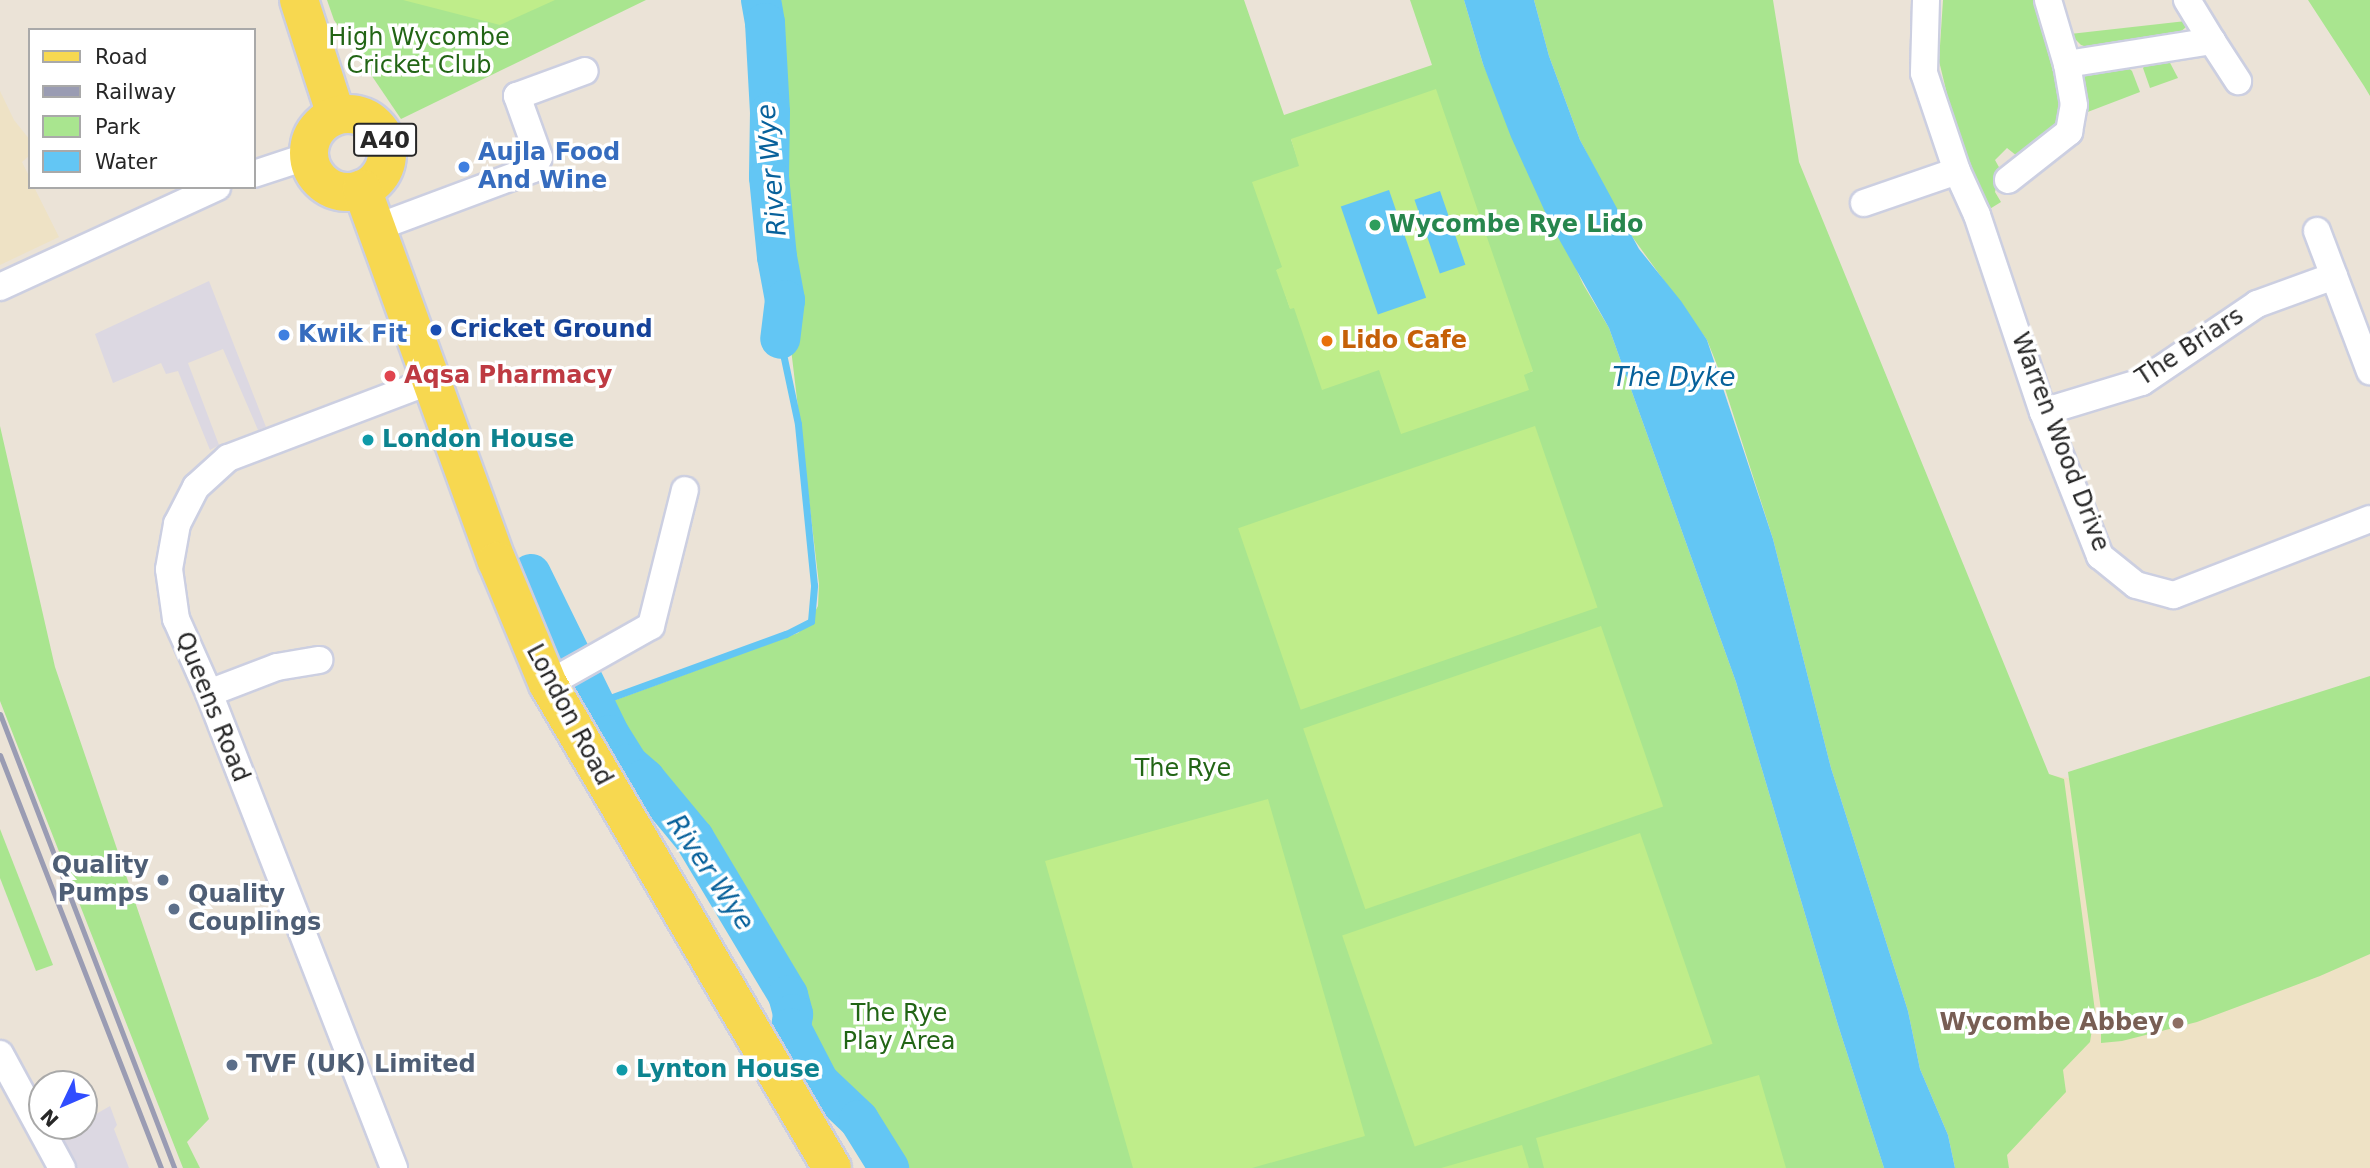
<!DOCTYPE html>
<style>
body{margin:0}
#map{position:relative;width:2370px;height:1168px;overflow:hidden;background:#ebe3d7;font-family:"DejaVu Sans",sans-serif}
div>[style]{position:absolute}
[style*='--x']{left:calc(var(--x)*1px);top:calc(var(--y)*1px);width:calc(var(--w)*1px);rotate:calc(var(--a)*1deg)}
.industrial>*{inset:0;background:#dcd8e2}
.education>*{inset:0;background:#eee2c5}
.green>*{inset:0;background:#a9e58f}
.pitch>*{inset:0;background:#bfed8a;transform-origin:0 0}
.water>*{inset:0;background:#63c6f4;transform-origin:0 0}
.stream>*{height:7px;margin:-3.5px;padding:0 3.5px;transform-origin:3.5px;border-radius:3.5px;background:#63c6f4}
.river>*{height:40px;margin:-20px;padding:0 20px;transform-origin:20px;border-radius:20px;background:#63c6f4}
.roads{filter:drop-shadow(2px 0 #cccfe1) drop-shadow(-2px 0 #cccfe1) drop-shadow(0 2px #cccfe1) drop-shadow(0 -2px #cccfe1)}
.street>*{height:26px;margin:-13px;padding:0 13px;transform-origin:13px;border-radius:13px;background:#fff}
.primary>*{height:38px;margin:-19px;padding:0 19px;transform-origin:19px;border-radius:19px;background:#f7d850}
.primary>.ring{margin:-19px;padding:0;box-sizing:content-box;background:none;border:38px solid #f7d850;border-radius:50%}
.rail>*{height:5px;margin:-2.5px;padding:0 2.5px;transform-origin:2.5px;border-radius:2.5px;background:#9a9cb3}
.dots>*{width:19px;height:19px;translate:-50% -50%;box-sizing:border-box;border:4px solid #fff;border-radius:50%}
span{translate:-50% -50%;white-space:nowrap;text-align:center;line-height:1.15;-webkit-text-stroke:7px #fff;paint-order:stroke}
.shield-label span{padding:2px 5px;background:#fff;border:2px solid;border-radius:5px;-webkit-text-stroke-width:0}
.shield-label{font-size:23px;color:#272727;font-weight:700}
.park-label{font-size:24px;color:#226515}
.shop-label{font-size:24px;color:#366cbe;font-weight:700}
.left{translate:0 -50%;text-align:left}
.leisure-label{font-size:24px;color:#27864d;font-weight:700}
.transit-label{font-size:24px;color:#164399;font-weight:700}
.food-label{font-size:24px;color:#c56008;font-weight:700}
.street-label{font-size:24px;color:#272727}
.health-label{font-size:24px;color:#be3a42;font-weight:700}
.culture-label{font-size:24px;color:#0d838f;font-weight:700}
.service-label{font-size:24px;color:#4e5e75;font-weight:700}
.right{translate:-100% -50%;text-align:right}
.education-label{font-size:24px;color:#785e54;font-weight:700}
.water-label{font-size:26px;color:#07619b;font-style:italic}
.legend{position:absolute;left:28px;top:28px;width:228px;height:161px;box-sizing:border-box;background:#fff;border:2px solid #a9a9a9;margin:0;padding:9px 12px;list-style:none;font-size:21px;color:#272727}
.legend li{display:flex;align-items:center;gap:14px;height:35px}
.legend b{width:35px;border:2px solid #a9a9a9}
.north{position:absolute;left:28px;top:1070px;width:70px;height:70px;box-sizing:border-box;background:#fff;border:2px solid #a9a9a9;border-radius:50%;rotate:226deg;font-size:19px;font-weight:700;line-height:28px;text-align:center;color:#272727}
.north::after{content:'';display:block;margin:auto;width:24px;height:32px;background:#304dff;clip-path:polygon(50% 0,100% 100%,50% 72%,0 100%)}
</style>
<div id="map">
<div class="industrial">
<div style="clip-path:polygon(209px 281px,266px 427px,258px 430px,223px 349px,188px 363px,219px 445px,210px 450px,178px 371px,166px 374px,161px 363px,113px 383px,95px 334px)"></div>
<div style="clip-path:polygon(110px 1106px,117px 1125px,114px 1129px,129px 1168px,77px 1168px,59px 1135px,76px 1126px,84px 1126px,84px 1121px)"></div>
</div>
<div class="education">
<div style="clip-path:polygon(0 91px,14px 120px,30px 140px,30px 155px,22px 162px,30px 178px,30px 187px,34px 187px,59px 237px,0 265px)"></div>
<div style="clip-path:polygon(2049px 775px,2279px 811px,2370px 930px,2370px 1168px,2009px 1168px,2000px 1116px)"></div>
</div>
<div class="green">
<div style="clip-path:polygon(327px 0,646px 0,401px 119px,334px 20px)"></div>
<div style="clip-path:polygon(evenodd,771px 0,1244px 0,1284px 115px,1432px 65px,1410px 0,1464px 0,1483px 64px,1583px 284px,1609px 328px,1736px 682px,1838px 1025px,1884px 1168px,888px 1168px,836px 1091px,744px 910px,684px 821px,655px 788px,635px 756px,610px 702px,798px 633px,809px 623px,818px 606px,819px 584px,789px 332px,797px 329px,792px 305px,794px 268px,786px 249px,771px 0,1291px 139px,1533px 371px,1524px 374px,1380px 370px,1294px 307px,1290px 308px,1277px 270px,1282px 268px,1300px 166px,1291px 139px)"></div>
<div style="clip-path:polygon(1534px 0,1773px 0,1799px 162px,2049px 774px,2064px 779px,2095px 1011px,2090px 1042px,2063px 1070px,2066px 1092px,2007px 1155px,2009px 1168px,1955px 1168px,1948px 1135px,1920px 1069px,1908px 1011px,1831px 768px,1773px 539px,1719px 370px,1707px 340px,1623px 224px,1580px 140px,1549px 56px)"></div>
<div style="clip-path:polygon(1943px 0,2034px 0,2064px 113px,2061px 125px,2031px 154px,2017px 156px,2007px 148px,1995px 160px,2000px 169px,1995px 192px,2001px 202px,1988px 210px,1956px 131px,1939px 61px)"></div>
<div style="clip-path:polygon(2308px 0,2370px 0,2370px 96px,2364px 86px)"></div>
<div style="clip-path:polygon(2186px 21px,2186px 27px,2177px 35px,2090px 48px,2081px 45px,2070px 34px)"></div>
<div style="clip-path:polygon(2168px 59px,2178px 78px,2150px 88px,2143px 68px,2146px 64px)"></div>
<div style="clip-path:polygon(2126px 66px,2132px 71px,2140px 92px,2085px 113px,2082px 73px)"></div>
<div style="clip-path:polygon(0 426px,55px 667px,209px 1119px,187px 1142px,200px 1168px,183px 1168px,0 701px)"></div>
<div style="clip-path:polygon(2370px 676px,2370px 954px,2320px 976px,2197px 1022px,2122px 1041px,2101px 1043px,2101px 1010px,2068px 772px)"></div>
<div style="clip-path:polygon(0 829px,53px 965px,36px 971px,0 878px)"></div>
</div>
<div class="pitch">
<div style="clip-path:polygon(403px 0,555px 0,500px 25px)"></div>
<div style="clip-path:polygon(1436px 89px,1533px 371px,1524px 375px,1529px 390px,1401px 434px,1379px 370px,1322px 390px,1294px 308px,1290px 309px,1276px 270px,1282px 267px,1252px 182px,1299px 166px,1291px 139px)"></div>
<div style="left:1535px;top:426px;width:192px;height:314px;rotate:71deg"></div>
<div style="left:1601px;top:626px;width:191px;height:315px;rotate:71deg"></div>
<div style="clip-path:polygon(1268px 799px,1365px 1136px,1252px 1168px,1133px 1168px,1045px 861px)"></div>
<div style="left:1640px;top:833px;width:223px;height:315px;rotate:71deg"></div>
<div style="clip-path:polygon(1759px 1075px,1786px 1168px,1544px 1168px,1536px 1138px)"></div>
<div style="clip-path:polygon(1522px 1145px,1529px 1168px,1441px 1168px)"></div>
</div>
<div class="water">
<div style="clip-path:polygon(1464px 0,1534px 0,1549px 56px,1580px 140px,1639px 249px,1681px 301px,1707px 340px,1773px 539px,1831px 768px,1908px 1011px,1920px 1069px,1948px 1135px,1955px 1168px,1884px 1168px,1838px 1025px,1736px 682px,1609px 328px,1551px 225px,1511px 137px,1483px 64px)"></div>
<div style="left:1389px;top:190px;width:114px;height:51px;rotate:71deg"></div>
<div style="left:1440px;top:191px;width:78px;height:27px;rotate:71deg"></div>
</div>
<div class="stream">
<div style="--x:596;--y:703;--w:202;--a:-20"></div>
<div style="--x:786;--y:634;--w:28;--a:-27"></div>
<div style="--x:811;--y:621;--w:36;--a:-85"></div>
<div style="--x:814;--y:585;--w:162;--a:-95.7"></div>
<div style="--x:798;--y:424;--w:87;--a:-102"></div>
</div>
<div class="river">
<div style="--x:761;--y:0;--w:23;--a:80"></div>
<div style="--x:765;--y:23;--w:89;--a:86.8"></div>
<div style="--x:770;--y:112;--w:65;--a:90.9"></div>
<div style="--x:769;--y:177;--w:80;--a:84.3"></div>
<div style="--x:777;--y:257;--w:44;--a:79.5"></div>
<div style="--x:785;--y:300;--w:39;--a:97"></div>
<div style="--x:531;--y:574;--w:179;--a:63.9"></div>
<div style="--x:610;--y:735;--w:34;--a:58"></div>
<div style="--x:628;--y:764;--w:23;--a:41"></div>
<div style="--x:645;--y:779;--w:77;--a:50.3"></div>
<div style="--x:694;--y:838;--w:183;--a:59.1"></div>
<div style="--x:788;--y:995;--w:20;--a:75"></div>
<div style="--x:793;--y:1014;--w:14;--a:98"></div>
<div style="--x:791;--y:1028;--w:61;--a:62.6"></div>
<div style="--x:819;--y:1082;--w:55;--a:43.5"></div>
<div style="--x:859;--y:1120;--w:57;--a:58"></div>
</div>
<div class="roads">
<div class="street">
<div style="--x:1926;--y:0;--w:73;--a:91.6"></div>
<div style="--x:1924;--y:73;--w:103;--a:71.4"></div>
<div style="--x:1957;--y:171;--w:48;--a:65.6"></div>
<div style="--x:1977;--y:215;--w:208;--a:71.5"></div>
<div style="--x:2043;--y:412;--w:155;--a:68.4"></div>
<div style="--x:2100;--y:556;--w:46;--a:38.9"></div>
<div style="--x:2136;--y:585;--w:39;--a:15"></div>
<div style="--x:2174;--y:595;--w:210;--a:-21.2"></div>
<div style="--x:2048;--y:0;--w:67;--a:73.5"></div>
<div style="--x:2067;--y:64;--w:147;--a:-9"></div>
<div style="--x:2212;--y:41;--w:48;--a:-121.4"></div>
<div style="--x:2212;--y:41;--w:48;--a:57"></div>
<div style="--x:254;--y:174;--w:58;--a:-18.1"></div>
<div style="--x:2008;--y:180;--w:78;--a:-38.2"></div>
<div style="--x:2069;--y:132;--w:27;--a:-80"></div>
<div style="--x:2074;--y:105;--w:42;--a:-99.7"></div>
<div style="--x:1864;--y:203;--w:98;--a:-19"></div>
<div style="--x:378;--y:227;--w:165;--a:-20.5"></div>
<div style="--x:533;--y:169;--w:13;--a:-63"></div>
<div style="--x:539;--y:157;--w:65;--a:-109.8"></div>
<div style="--x:517;--y:96;--w:72;--a:-20.2"></div>
<div style="--x:2317;--y:231;--w:150;--a:69.3"></div>
<div style="--x:0;--y:287;--w:239;--a:-24.7"></div>
<div style="--x:2043;--y:412;--w:103;--a:-16.9"></div>
<div style="--x:2142;--y:382;--w:139;--a:-34.1"></div>
<div style="--x:2257;--y:304;--w:82;--a:-20"></div>
<div style="--x:548;--y:684;--w:118;--a:-29.4"></div>
<div style="--x:651;--y:626;--w:140;--a:-76"></div>
<div style="--x:209;--y:693;--w:73;--a:-20.9"></div>
<div style="--x:277;--y:667;--w:43;--a:-9.5"></div>
<div style="--x:0;--y:1054;--w:130;--a:61.5"></div>
<div style="--x:394;--y:1168;--w:510;--a:-111.28"></div>
<div style="--x:209;--y:693;--w:81;--a:-114"></div>
<div style="--x:176;--y:619;--w:50;--a:-98"></div>
<div style="--x:169;--y:569;--w:46;--a:-79.9"></div>
<div style="--x:177;--y:524;--w:42;--a:-62.8"></div>
<div style="--x:196;--y:487;--w:43;--a:-42.2"></div>
<div style="--x:228;--y:458;--w:219;--a:-20.8"></div>
</div>
<div class="primary">
<div style="--x:299;--y:0;--w:121;--a:72.2"></div>
<div class="ring" style="left:309px;top:114px;width:40px;height:40px"></div>
<div style="--x:362;--y:189;--w:396;--a:70.1"></div>
<div style="--x:497;--y:561;--w:133;--a:67.5"></div>
<div style="--x:548;--y:684;--w:561;--a:59.6"></div>
</div>
</div>
<div class="rail">
<div style="--x:0;--y:714;--w:486;--a:69"></div>
<div style="--x:0;--y:755;--w:443;--a:68.7"></div>
</div>
<div class="dots">
<div style="left:464px;top:167px;background:#3f7fe0"></div>
<div style="left:1375px;top:225px;background:#2e9e5b"></div>
<div style="left:436px;top:330px;background:#1a4fb4"></div>
<div style="left:284px;top:335px;background:#3f7fe0"></div>
<div style="left:1327px;top:341px;background:#e8710a"></div>
<div style="left:390px;top:376px;background:#e0444e"></div>
<div style="left:368px;top:440px;background:#0f9aa8"></div>
<div style="left:163px;top:880px;background:#5c6f8a"></div>
<div style="left:174px;top:909px;background:#5c6f8a"></div>
<div style="left:2178px;top:1023px;background:#8d6e63"></div>
<div style="left:232px;top:1065px;background:#5c6f8a"></div>
<div style="left:622px;top:1070px;background:#0f9aa8"></div>
</div>
<div class="shield-label">
<span style="left:385px;top:140px">A40</span>
</div>
<div class="park-label">
<span style="left:419px;top:52px">High Wycombe<br>Cricket Club</span>
<span style="left:1183px;top:769px">The Rye</span>
<span style="left:899px;top:1028px">The Rye<br>Play Area</span>
</div>
<div class="shop-label">
<span class="left" style="left:478px;top:167px">Aujla Food<br>And Wine</span>
<span class="left" style="left:298px;top:335px">Kwik Fit</span>
</div>
<div class="leisure-label">
<span class="left" style="left:1389px;top:225px">Wycombe Rye Lido</span>
</div>
<div class="transit-label">
<span class="left" style="left:450px;top:330px">Cricket Ground</span>
</div>
<div class="food-label">
<span class="left" style="left:1341px;top:341px">Lido Cafe</span>
</div>
<div class="street-label">
<span style="left:2190px;top:347px;rotate:-33deg">The Briars</span>
<span style="left:2060px;top:442px;rotate:69deg">Warren Wood Drive</span>
<span style="left:212px;top:707px;rotate:68deg">Queens Road</span>
<span style="left:569px;top:715px;rotate:62deg">London Road</span>
</div>
<div class="health-label">
<span class="left" style="left:404px;top:376px">Aqsa Pharmacy</span>
</div>
<div class="culture-label">
<span class="left" style="left:382px;top:440px">London House</span>
<span class="left" style="left:636px;top:1070px">Lynton House</span>
</div>
<div class="service-label">
<span class="right" style="left:149px;top:880px">Quality<br>Pumps</span>
<span class="left" style="left:188px;top:909px">Quality<br>Couplings</span>
<span class="left" style="left:246px;top:1065px">TVF (UK) Limited</span>
</div>
<div class="education-label">
<span class="right" style="left:2164px;top:1023px">Wycombe Abbey</span>
</div>
<div class="water-label">
<span style="left:772px;top:170px;rotate:-95deg">River Wye</span>
<span style="left:1674px;top:378px">The Dyke</span>
<span style="left:710px;top:873px;rotate:56deg">River Wye</span>
</div>
<ul class="legend">
<li><b style="height:9px;background:#f7d850"></b>Road</li>
<li><b style="height:9px;background:#9a9cb3"></b>Railway</li>
<li><b style="height:19px;background:#a9e58f"></b>Park</li>
<li><b style="height:19px;background:#63c6f4"></b>Water</li>
</ul>
<div class="north">N</div>
</div>
